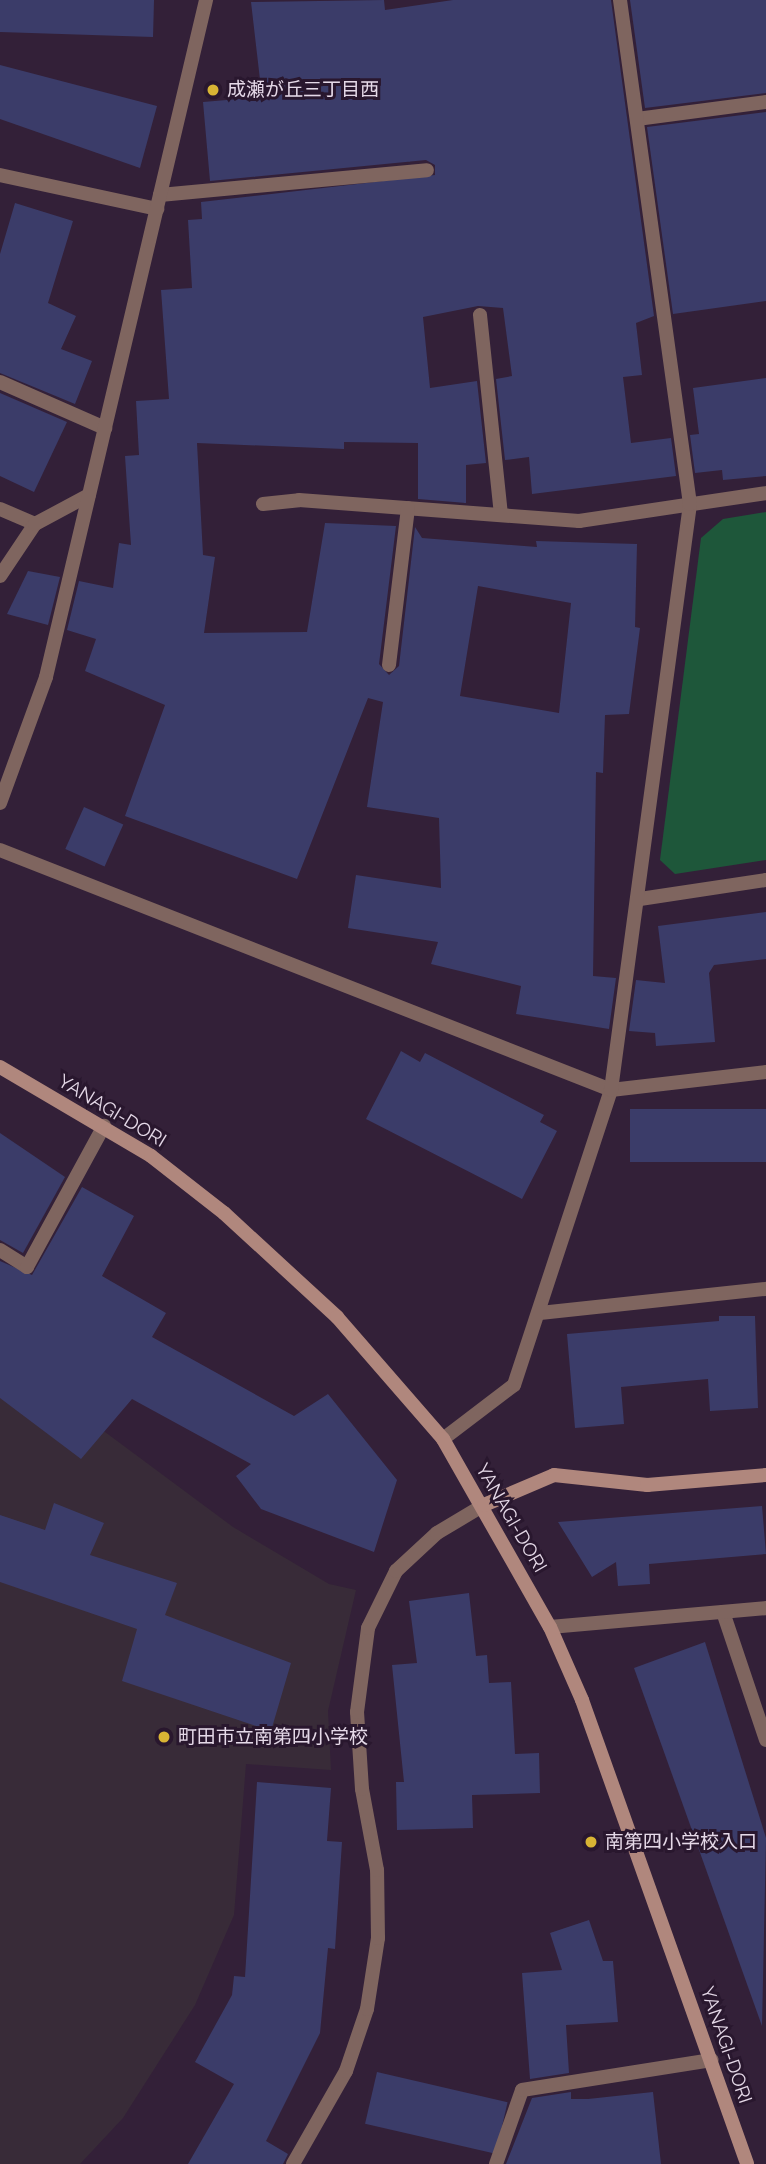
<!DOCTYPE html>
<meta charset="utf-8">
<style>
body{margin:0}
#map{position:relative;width:766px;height:2164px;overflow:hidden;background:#332038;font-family:Raleway,"Noto Sans JP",sans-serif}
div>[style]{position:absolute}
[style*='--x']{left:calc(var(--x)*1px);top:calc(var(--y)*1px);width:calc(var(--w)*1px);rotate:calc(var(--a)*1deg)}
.education>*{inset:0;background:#382b38}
.green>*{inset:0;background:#1e573a}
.building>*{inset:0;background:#3b3c69;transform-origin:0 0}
.street>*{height:14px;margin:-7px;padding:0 7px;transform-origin:7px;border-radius:7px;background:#7f655f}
.secondary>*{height:14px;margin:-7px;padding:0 7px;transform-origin:7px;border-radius:7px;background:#b0877d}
.dots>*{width:19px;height:19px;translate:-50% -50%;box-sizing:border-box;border:4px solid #29172e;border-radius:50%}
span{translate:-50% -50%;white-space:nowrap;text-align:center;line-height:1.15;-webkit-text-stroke:6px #29172e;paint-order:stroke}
.poi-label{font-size:19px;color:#e5d9e8}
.left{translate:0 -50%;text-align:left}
.street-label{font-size:19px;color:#e5d9e8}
</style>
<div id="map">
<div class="education">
<div style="clip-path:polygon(0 1363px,70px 1406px,233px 1527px,329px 1584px,356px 1590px,328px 1711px,331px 1770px,246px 1764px,234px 1915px,195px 2005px,123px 2118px,80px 2164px,0 2164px)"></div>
</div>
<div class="green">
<div style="clip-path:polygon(766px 512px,766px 860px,675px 874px,660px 860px,701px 538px,723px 519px)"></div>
</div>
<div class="building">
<div style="clip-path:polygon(0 0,154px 0,153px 37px,0 32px)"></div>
<div style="clip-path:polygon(evenodd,384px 0,385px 10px,453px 0,611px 0,654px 316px,636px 323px,642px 375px,623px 377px,631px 443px,671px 438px,676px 476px,532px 494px,529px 457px,505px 460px,496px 379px,512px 376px,503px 308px,478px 306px,423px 317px,430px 388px,477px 381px,486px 463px,466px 465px,466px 503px,418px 499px,418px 443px,344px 442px,344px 449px,197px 443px,203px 555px,215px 557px,204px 633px,307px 632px,325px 523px,396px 526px,379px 664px,389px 675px,399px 666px,415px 527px,422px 538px,537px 547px,536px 541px,637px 544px,635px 627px,640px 628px,629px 714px,605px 715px,603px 773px,596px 772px,593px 976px,616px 978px,609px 1029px,516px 1014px,521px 986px,431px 964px,438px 942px,348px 928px,356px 875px,441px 888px,439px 818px,367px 807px,383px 702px,368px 698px,297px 879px,125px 816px,165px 705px,85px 671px,96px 639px,67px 630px,79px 581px,113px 588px,119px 543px,131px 545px,125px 456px,139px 455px,136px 401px,169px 399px,161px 290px,192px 288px,188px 220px,202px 219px,201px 202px,435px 175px,435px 165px,426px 160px,210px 181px,203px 102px,262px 97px,251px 2px,384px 0,478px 586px,571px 603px,559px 713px,460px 696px,478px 586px)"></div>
<div style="clip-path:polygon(630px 0,766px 0,766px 93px,645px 108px)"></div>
<div style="clip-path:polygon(0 65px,157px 106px,140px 168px,0 119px)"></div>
<div style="clip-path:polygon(766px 112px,766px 301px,673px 314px,647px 127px)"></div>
<div style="clip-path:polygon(15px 203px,73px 221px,48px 303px,76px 316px,61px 349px,92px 361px,75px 404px,0 373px,0 254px)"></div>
<div style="clip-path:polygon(766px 378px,766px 476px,723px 480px,722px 470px,695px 473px,690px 435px,699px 434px,693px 388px)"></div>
<div style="clip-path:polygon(0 393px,67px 422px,34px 492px,0 476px)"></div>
<div style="clip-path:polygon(28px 571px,60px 577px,48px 625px,7px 614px)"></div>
<div style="left:84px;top:807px;width:43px;height:46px;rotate:24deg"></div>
<div style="clip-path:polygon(766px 912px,766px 959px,714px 965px,709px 973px,715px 1042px,656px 1046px,655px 1033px,629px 1031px,636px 980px,665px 983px,658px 926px)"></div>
<div style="clip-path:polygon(401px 1051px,420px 1062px,425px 1053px,544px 1115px,540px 1122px,557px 1131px,522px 1199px,366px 1119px)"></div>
<div style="left:766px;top:1109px;width:53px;height:136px;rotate:90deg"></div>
<div style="clip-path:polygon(0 1133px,65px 1177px,23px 1253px,0 1240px)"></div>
<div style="clip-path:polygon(82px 1187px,134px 1216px,102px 1276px,166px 1313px,152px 1337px,294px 1416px,328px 1394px,397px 1480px,374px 1552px,261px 1509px,236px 1476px,251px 1464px,132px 1399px,81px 1459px,0 1398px,0 1261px,32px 1275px)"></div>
<div style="clip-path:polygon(719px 1316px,755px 1316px,758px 1408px,710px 1411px,708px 1379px,621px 1387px,624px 1424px,575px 1428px,567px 1334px,719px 1321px)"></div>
<div style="clip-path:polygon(54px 1503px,104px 1523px,90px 1555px,177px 1583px,165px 1615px,291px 1663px,271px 1731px,122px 1681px,137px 1629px,0 1582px,0 1515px,45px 1530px)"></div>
<div style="clip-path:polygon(762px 1506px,766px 1554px,649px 1564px,650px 1584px,618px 1586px,616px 1562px,592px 1577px,558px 1522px)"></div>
<div style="clip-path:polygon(469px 1593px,476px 1656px,487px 1655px,489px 1683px,511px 1682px,515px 1754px,539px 1753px,540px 1793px,472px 1795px,473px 1828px,397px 1830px,396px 1782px,404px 1782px,392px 1665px,417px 1663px,409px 1601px)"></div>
<div style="clip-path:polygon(705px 1642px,766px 1838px,762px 2026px,634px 1668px)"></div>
<div style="clip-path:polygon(257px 1782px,331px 1788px,327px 1841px,342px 1842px,335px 1949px,328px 1948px,320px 2033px,266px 2141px,288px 2154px,283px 2164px,188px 2164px,234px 2084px,195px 2062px,232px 1995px,234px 1976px,245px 1977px)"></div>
<div style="clip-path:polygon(589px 1920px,603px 1961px,613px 1961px,618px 2022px,566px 2025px,569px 2073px,530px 2079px,522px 1973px,562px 1970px,550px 1933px)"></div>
<div style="left:377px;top:2072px;width:134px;height:53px;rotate:13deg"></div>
<div style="clip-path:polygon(571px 2092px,571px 2099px,588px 2099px,653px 2092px,661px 2164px,506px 2164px,532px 2098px)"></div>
</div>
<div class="street">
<div style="--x:637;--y:119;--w:130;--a:-7.5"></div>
<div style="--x:0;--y:175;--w:161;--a:12.2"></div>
<div style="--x:160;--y:195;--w:268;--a:-5.3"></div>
<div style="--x:480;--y:315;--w:201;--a:84"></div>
<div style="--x:0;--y:382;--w:115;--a:23.7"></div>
<div style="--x:263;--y:504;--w:36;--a:-6"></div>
<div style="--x:299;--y:500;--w:281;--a:4.3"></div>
<div style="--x:579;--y:521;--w:189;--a:-8.5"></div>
<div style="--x:0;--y:509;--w:38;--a:23"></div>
<div style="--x:0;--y:576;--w:63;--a:-56.1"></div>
<div style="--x:35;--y:524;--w:61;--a:-28.2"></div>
<div style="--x:389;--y:665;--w:158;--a:-83.1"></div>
<div style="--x:0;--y:803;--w:134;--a:-69.9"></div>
<div style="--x:46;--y:677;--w:696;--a:-76.7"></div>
<div style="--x:0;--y:850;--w:656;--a:21.44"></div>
<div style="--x:611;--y:1090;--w:156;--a:-6.6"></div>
<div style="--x:640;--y:899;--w:127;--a:-8.6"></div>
<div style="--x:0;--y:1250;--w:32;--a:32"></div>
<div style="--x:27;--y:1267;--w:161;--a:-61.4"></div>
<div style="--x:540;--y:1313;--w:227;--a:-6.1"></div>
<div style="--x:443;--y:1439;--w:89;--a:-37.3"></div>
<div style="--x:514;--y:1385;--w:311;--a:-71.8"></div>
<div style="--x:611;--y:1090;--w:591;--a:-82.32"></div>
<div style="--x:690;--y:504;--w:509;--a:-97.91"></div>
<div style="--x:723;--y:1612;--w:135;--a:71.4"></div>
<div style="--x:550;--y:1627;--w:217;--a:-5"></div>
<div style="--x:293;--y:2164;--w:107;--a:-60.3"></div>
<div style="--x:346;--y:2071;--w:65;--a:-71.3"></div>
<div style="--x:367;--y:2009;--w:72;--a:-81.2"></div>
<div style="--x:378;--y:1938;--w:68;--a:-90.8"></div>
<div style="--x:377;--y:1870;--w:82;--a:-100.5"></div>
<div style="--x:362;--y:1789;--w:77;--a:-93.7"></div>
<div style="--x:357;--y:1712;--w:85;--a:-82.5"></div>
<div style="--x:368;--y:1628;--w:64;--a:-63.8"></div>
<div style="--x:396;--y:1571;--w:56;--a:-42.8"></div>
<div style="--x:437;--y:1533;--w:55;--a:-30.8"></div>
<div style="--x:496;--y:2164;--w:78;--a:-70.6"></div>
<div style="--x:522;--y:2090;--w:192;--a:-9"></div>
</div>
<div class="secondary">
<div style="--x:0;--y:1067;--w:175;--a:30.5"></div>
<div style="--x:151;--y:1156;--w:93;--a:38"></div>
<div style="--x:224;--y:1213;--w:154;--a:42.6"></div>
<div style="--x:337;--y:1317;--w:162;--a:49"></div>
<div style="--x:443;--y:1439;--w:216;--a:60.4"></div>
<div style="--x:550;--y:1627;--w:80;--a:66.3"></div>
<div style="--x:582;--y:1700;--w:492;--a:70.4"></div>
<div style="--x:484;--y:1505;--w:76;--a:-23.2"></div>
<div style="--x:554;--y:1475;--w:94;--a:6.1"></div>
<div style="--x:647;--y:1485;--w:119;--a:-4.8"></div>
</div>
<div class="dots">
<div style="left:213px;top:90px;background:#d8b434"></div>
<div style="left:164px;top:1737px;background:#d8b434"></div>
<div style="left:591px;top:1842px;background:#d8b434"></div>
</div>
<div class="poi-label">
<span class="left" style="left:227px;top:90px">成瀬が丘三丁目西</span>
<span class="left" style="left:178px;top:1737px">町田市立南第四小学校</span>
<span class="left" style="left:605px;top:1842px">南第四小学校入口</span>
</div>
<div class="street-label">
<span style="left:112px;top:1111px;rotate:31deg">YANAGI-DORI</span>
<span style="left:511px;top:1518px;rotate:60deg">YANAGI-DORI</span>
<span style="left:726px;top:2045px;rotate:71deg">YANAGI-DORI</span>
</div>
</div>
